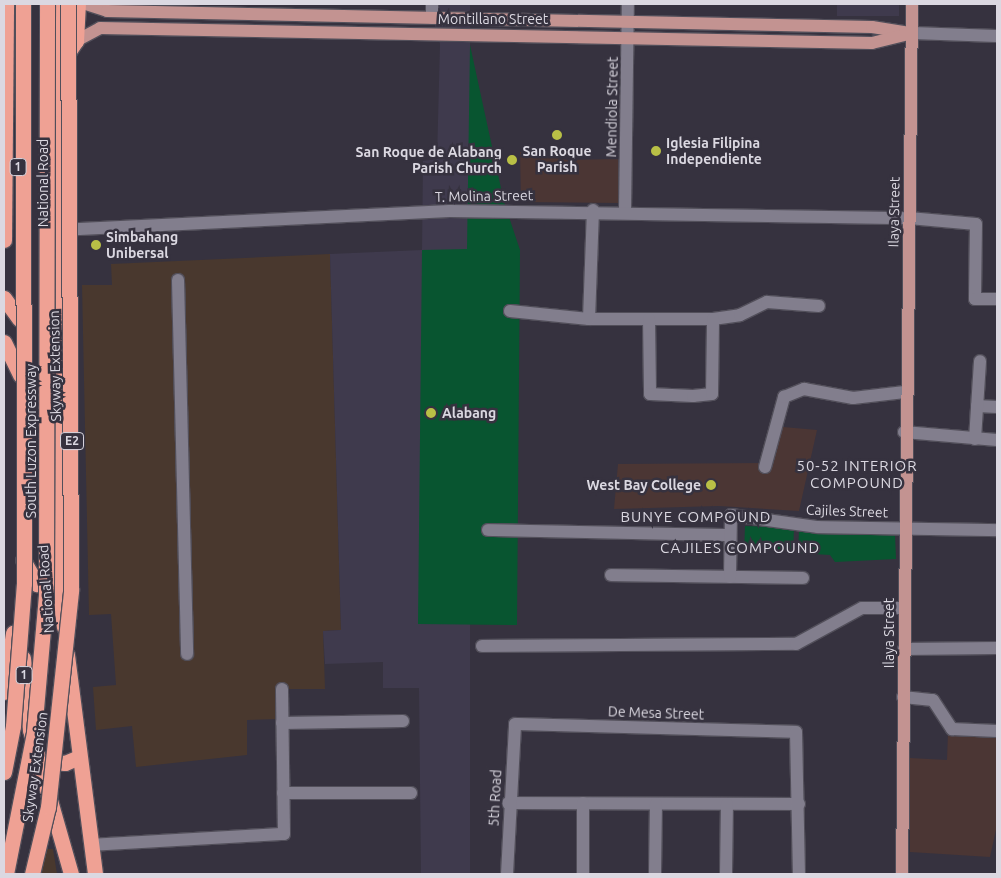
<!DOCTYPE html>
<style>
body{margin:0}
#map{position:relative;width:1001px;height:878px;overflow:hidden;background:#36323f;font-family:Ubuntu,sans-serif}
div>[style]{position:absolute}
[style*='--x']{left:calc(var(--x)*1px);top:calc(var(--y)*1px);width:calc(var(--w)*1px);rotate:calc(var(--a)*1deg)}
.commercial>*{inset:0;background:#49382e}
.built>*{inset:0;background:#3f3a4d;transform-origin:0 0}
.education>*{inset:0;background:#4b3634}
.green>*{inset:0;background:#085530;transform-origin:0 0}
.roads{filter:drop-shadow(1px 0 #524f5a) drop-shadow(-1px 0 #524f5a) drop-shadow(0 1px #524f5a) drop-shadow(0 -1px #524f5a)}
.minor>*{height:12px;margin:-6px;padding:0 6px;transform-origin:6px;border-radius:6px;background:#827e8d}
.major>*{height:12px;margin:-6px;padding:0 6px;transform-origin:6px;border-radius:6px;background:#c39391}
.highway>*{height:15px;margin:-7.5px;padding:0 7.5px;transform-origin:7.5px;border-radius:7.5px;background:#efa194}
.bridges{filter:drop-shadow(1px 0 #524f5a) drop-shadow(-1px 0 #524f5a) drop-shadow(0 1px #524f5a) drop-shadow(0 -1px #524f5a)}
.highway-bridge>*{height:15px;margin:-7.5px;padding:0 7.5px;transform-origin:7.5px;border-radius:7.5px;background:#efa194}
.dots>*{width:14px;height:14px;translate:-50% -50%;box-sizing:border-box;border:2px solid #36323f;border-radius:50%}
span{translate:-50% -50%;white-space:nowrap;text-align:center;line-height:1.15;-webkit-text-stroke:5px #36323f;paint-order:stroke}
.shield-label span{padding:1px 4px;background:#36323f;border:1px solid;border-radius:4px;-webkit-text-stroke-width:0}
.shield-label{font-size:12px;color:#dbd8e1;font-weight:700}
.street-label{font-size:14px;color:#dbd8e1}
.poi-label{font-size:14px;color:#dbd8e1;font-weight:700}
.left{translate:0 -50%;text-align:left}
.right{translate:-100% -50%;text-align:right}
.neighbourhood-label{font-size:15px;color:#dbd8e1;letter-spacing:1px}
.frame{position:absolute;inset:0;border:5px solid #dbd8e1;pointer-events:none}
</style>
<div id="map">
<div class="commercial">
<div style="clip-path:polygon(330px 254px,341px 630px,323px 631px,325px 689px,277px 689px,277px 719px,247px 720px,247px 755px,136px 767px,132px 726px,96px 730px,93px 687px,116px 685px,111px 614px,89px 615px,82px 285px,112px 285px,111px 264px)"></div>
<div style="clip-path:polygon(31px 849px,53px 849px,57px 874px,25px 874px)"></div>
</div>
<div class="built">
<div style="clip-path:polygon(429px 4px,470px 4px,470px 874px,421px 874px,419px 688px,383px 688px,383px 662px,325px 664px,323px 631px,341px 630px,330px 254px,422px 250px,423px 161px,437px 159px,440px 44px)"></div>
<div style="left:837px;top:4px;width:62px;height:12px"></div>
</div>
<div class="education">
<div style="clip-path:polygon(520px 152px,568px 160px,618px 159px,620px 203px,521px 202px)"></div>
<div style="clip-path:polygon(772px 426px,817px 430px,799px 511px,719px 506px,614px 509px,618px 464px,765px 463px)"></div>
<div style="clip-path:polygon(948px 733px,997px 735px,997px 825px,990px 857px,910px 852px,910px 758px,947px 760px)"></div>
</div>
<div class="green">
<div style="clip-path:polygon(470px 45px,504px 202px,520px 250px,517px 625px,418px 624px,422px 250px,467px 249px)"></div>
<div style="left:745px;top:526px;width:49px;height:23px;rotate:2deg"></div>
<div style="clip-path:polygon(799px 531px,895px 535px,896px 559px,835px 562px,830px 555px,798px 553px)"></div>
</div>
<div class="roads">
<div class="minor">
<div style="--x:432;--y:18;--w:14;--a:-90"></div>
<div style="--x:912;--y:33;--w:85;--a:2"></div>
<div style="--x:625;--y:210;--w:206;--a:-89.2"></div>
<div style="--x:59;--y:230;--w:391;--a:-2.8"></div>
<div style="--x:450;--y:211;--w:459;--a:0.9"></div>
<div style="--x:909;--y:218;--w:67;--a:5.1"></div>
<div style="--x:976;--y:224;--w:75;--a:90.8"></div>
<div style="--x:975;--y:299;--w:22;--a:0"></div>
<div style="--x:178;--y:280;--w:374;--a:88.6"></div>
<div style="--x:510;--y:311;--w:79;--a:5.8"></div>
<div style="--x:589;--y:319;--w:124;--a:0"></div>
<div style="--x:713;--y:319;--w:27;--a:-8"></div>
<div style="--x:740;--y:315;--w:30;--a:-26"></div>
<div style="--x:767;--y:302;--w:52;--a:4.4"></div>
<div style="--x:589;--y:319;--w:109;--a:-87.9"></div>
<div style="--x:649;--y:319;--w:75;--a:89.2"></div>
<div style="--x:650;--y:394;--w:43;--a:2.7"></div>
<div style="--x:693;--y:396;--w:19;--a:-6"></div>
<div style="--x:712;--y:394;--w:75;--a:-89.2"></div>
<div style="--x:977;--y:406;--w:20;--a:3"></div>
<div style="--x:904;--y:432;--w:93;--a:4.9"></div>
<div style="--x:975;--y:439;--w:78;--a:-86.3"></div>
<div style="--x:765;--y:467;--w:73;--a:-74.8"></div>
<div style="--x:784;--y:397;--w:22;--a:-22"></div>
<div style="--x:804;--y:389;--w:50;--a:10.4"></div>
<div style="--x:853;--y:398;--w:52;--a:-6.6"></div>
<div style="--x:488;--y:530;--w:242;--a:1.2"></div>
<div style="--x:611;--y:575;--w:192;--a:0.9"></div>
<div style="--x:730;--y:577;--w:62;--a:-89.1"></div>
<div style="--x:731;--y:515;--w:88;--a:7.9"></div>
<div style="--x:818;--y:527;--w:179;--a:1"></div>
<div style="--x:482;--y:646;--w:314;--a:-0.4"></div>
<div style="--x:796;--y:644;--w:75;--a:-28.6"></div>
<div style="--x:862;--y:608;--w:42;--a:0"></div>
<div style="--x:904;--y:649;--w:93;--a:-0.6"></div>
<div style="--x:903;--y:697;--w:30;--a:6"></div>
<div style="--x:933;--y:700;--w:35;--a:57"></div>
<div style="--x:952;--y:729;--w:45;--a:2.5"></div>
<div style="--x:282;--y:723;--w:121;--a:-0.9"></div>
<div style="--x:283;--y:793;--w:128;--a:0"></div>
<div style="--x:508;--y:803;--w:291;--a:0.2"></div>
<div style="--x:583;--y:803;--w:71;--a:90"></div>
<div style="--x:91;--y:845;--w:193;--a:-3.3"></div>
<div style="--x:284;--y:834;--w:145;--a:-90.8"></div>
<div style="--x:507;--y:874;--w:150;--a:-86.9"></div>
<div style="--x:515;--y:724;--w:281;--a:1.6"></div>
<div style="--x:796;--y:732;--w:142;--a:88.8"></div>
<div style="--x:655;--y:874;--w:70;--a:-89.2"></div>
<div style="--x:726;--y:874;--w:70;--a:-89.2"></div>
</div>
<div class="major">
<div style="--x:86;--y:4;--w:22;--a:18"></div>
<div style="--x:107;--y:11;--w:765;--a:1.2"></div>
<div style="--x:872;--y:27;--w:38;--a:9"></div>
<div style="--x:76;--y:41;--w:27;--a:-28"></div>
<div style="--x:100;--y:28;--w:772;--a:1.11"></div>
<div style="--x:872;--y:43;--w:41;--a:-14"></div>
<div style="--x:902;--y:874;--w:870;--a:-89.34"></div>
</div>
<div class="highway">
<div style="--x:55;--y:4;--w:62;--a:86.3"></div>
<div style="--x:4;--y:298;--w:26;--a:54"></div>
<div style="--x:4;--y:342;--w:37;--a:64"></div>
<div style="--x:23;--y:560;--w:28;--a:60"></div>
<div style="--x:37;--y:584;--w:20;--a:-11"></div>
<div style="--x:64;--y:627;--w:47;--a:-97.3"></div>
<div style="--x:58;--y:580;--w:471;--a:-90"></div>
<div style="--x:58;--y:109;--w:43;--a:-88.7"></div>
<div style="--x:59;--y:66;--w:30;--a:-56"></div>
<div style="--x:76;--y:41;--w:37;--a:-87"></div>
<div style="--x:67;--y:655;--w:221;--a:82.7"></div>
<div style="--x:23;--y:658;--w:72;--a:84.4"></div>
<div style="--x:30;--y:730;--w:150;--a:74.1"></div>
<div style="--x:4;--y:692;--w:60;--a:-81.3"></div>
<div style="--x:42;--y:761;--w:23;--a:5"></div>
<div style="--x:65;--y:763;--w:15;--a:-23"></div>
</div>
</div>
<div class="bridges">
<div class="highway-bridge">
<div style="--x:4;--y:240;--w:236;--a:-89.5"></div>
<div style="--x:4;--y:772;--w:47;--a:-78.9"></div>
<div style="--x:13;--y:726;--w:143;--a:-85.6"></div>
<div style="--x:24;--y:583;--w:579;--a:-90.1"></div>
<div style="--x:6;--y:874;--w:145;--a:-78.8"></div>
<div style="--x:34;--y:732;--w:137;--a:-85"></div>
<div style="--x:46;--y:596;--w:592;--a:-89.9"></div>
<div style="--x:32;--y:874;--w:69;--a:-76.6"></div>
<div style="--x:48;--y:807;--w:218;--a:-83.9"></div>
<div style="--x:71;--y:590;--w:586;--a:-90.29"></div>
</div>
</div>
<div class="dots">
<div style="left:557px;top:135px;background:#b9c046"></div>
<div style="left:656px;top:151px;background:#b9c046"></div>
<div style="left:512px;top:160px;background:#b9c046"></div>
<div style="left:96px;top:245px;background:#b9c046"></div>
<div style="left:431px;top:413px;background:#b9c046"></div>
<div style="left:711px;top:485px;background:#b9c046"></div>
</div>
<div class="shield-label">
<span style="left:18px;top:167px">1</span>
<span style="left:72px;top:441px">E2</span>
<span style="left:24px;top:675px">1</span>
</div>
<div class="street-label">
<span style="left:493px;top:19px">Montillano Street</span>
<span style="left:612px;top:107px;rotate:-89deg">Mendiola Street</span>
<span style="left:43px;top:183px;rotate:-90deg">National Road</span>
<span style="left:484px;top:196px;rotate:-1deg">T. Molina Street</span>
<span style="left:894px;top:212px;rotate:-89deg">Ilaya Street</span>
<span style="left:55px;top:366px;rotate:-91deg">Skyway Extension</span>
<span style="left:31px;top:441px;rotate:-90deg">South Luzon Expressway</span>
<span style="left:847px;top:511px;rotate:2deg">Cajiles Street</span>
<span style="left:46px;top:589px;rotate:-94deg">National Road</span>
<span style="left:889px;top:633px;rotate:-90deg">Ilaya Street</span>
<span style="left:656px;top:713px;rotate:2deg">De Mesa Street</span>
<span style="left:35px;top:767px;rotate:-82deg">Skyway Extension</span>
<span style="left:495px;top:798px;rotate:-87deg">5th Road</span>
</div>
<div class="poi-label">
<span class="left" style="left:666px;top:151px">Iglesia Filipina<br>Independiente</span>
<span style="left:557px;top:159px">San Roque<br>Parish</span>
<span class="right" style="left:502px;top:160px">San Roque de Alabang<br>Parish Church</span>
<span class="left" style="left:106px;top:245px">Simbahang<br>Unibersal</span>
<span class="left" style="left:442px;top:413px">Alabang</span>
<span class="right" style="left:701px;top:485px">West Bay College</span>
</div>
<div class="neighbourhood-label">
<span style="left:857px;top:474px">50-52 INTERIOR<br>COMPOUND</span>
<span style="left:696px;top:517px">BUNYE COMPOUND</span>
<span style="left:740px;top:548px">CAJILES COMPOUND</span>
</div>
<div class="frame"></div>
</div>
